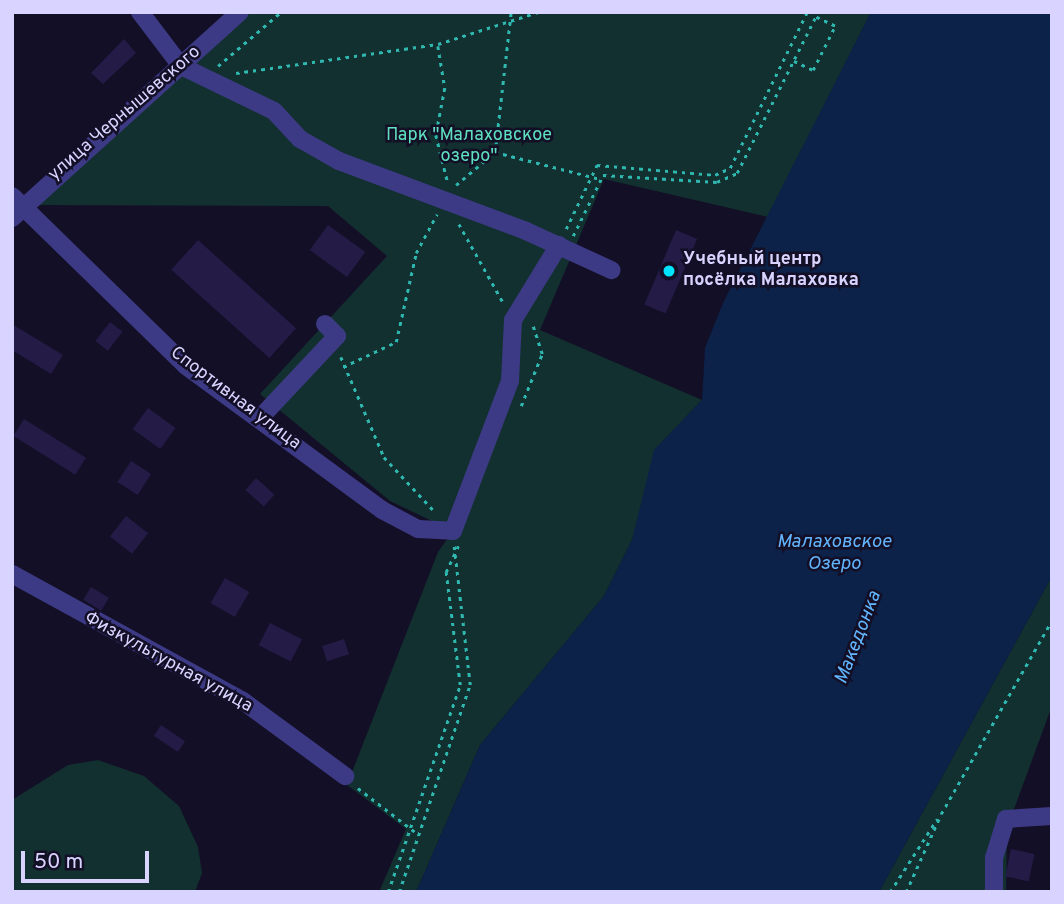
<!DOCTYPE html>
<meta charset="utf-8">
<style>
body{margin:0}
#map{position:relative;width:1064px;height:904px;overflow:hidden;background:#130f26;font-family:Overpass,sans-serif}
div>[style]{position:absolute}
[style*='--x']{left:calc(var(--x)*1px);top:calc(var(--y)*1px);width:calc(var(--w)*1px);rotate:calc(var(--a)*1deg)}
.green>*{inset:0;background:#12302f}
.water>*{inset:0;background:#0c2248}
.building>*{inset:0;background:#241b47;transform-origin:0 0}
.path>*{height:2.5px;margin-top:-1.25px;transform-origin:0;background:repeating-linear-gradient(90deg,#2fb8b0 0 3.5px,transparent 0 8.5px)}
.minor>*{height:18px;margin:-9px;padding:0 9px;transform-origin:9px;border-radius:9px;background:#3d3a85}
.dots>*{width:19px;height:19px;translate:-50% -50%;box-sizing:border-box;border:4px solid #130f26;border-radius:50%}
span{translate:-50% -50%;white-space:nowrap;text-align:center;line-height:1.15;-webkit-text-stroke:5px #130f26;paint-order:stroke}
.street-label{font-size:18px;color:#d9d4ff}
.park-label{font-size:18px;color:#5fe0c0}
.poi-label{font-size:18px;color:#d9d4ff;font-weight:700}
.left{translate:0 -50%;text-align:left}
.water-label{font-size:19px;color:#62b6ff;font-style:italic}
.frame{position:absolute;inset:0;border:14px solid #d9d4ff;pointer-events:none}
.scale{position:absolute;left:21px;top:851px;width:128px;height:32px;box-sizing:border-box;border:4px solid #d9d4ff;border-top:0;padding-left:9px;font-size:21px;line-height:24px;white-space:nowrap;color:#d9d4ff;-webkit-text-stroke:5px #130f26;paint-order:stroke}
</style>
<div id="map">
<div class="green">
<div style="clip-path:polygon(240px 12px,871px 12px,768px 217px,604px 179px,540px 330px,702px 400px,663px 441px,632px 540px,604px 596px,480px 745px,416px 892px,379px 892px,406px 829px,347px 785px,438px 552px,453px 531px,390px 501px,260px 394px,387px 256px,328px 206px,21px 205px)"></div>
<div style="clip-path:polygon(1052px 576px,1052px 706px,1007px 828px,1006px 892px,879px 892px)"></div>
<div style="clip-path:polygon(98px 760px,144px 776px,179px 806px,198px 847px,202px 873px,195px 892px,12px 892px,12px 800px,68px 765px)"></div>
</div>
<div class="water">
<div style="clip-path:polygon(871px 12px,1052px 12px,1052px 576px,879px 892px,416px 892px,480px 745px,604px 596px,632px 540px,654px 450px,702px 400px,705px 348px,723px 303px)"></div>
</div>
<div class="building">
<div style="clip-path:polygon(124px 39px,136px 53px,103px 84px,91px 73px)"></div>
<div style="left:328px;top:225px;width:46px;height:31px;rotate:36deg"></div>
<div style="left:676px;top:230px;width:23px;height:81px;rotate:23deg"></div>
<div style="left:198px;top:240px;width:132px;height:40px;rotate:42deg"></div>
<div style="left:110px;top:322px;width:16px;height:24px;rotate:38deg"></div>
<div style="clip-path:polygon(12px 324px,63px 355px,51px 374px,12px 350px)"></div>
<div style="left:148px;top:408px;width:34px;height:26px;rotate:36deg"></div>
<div style="left:24px;top:419px;width:73px;height:20px;rotate:32deg"></div>
<div style="left:131px;top:461px;width:24px;height:25px;rotate:33deg"></div>
<div style="left:256px;top:478px;width:25px;height:16px;rotate:42deg"></div>
<div style="left:126px;top:516px;width:28px;height:26px;rotate:38deg"></div>
<div style="left:225px;top:578px;width:28px;height:29px;rotate:30deg"></div>
<div style="left:91px;top:587px;width:21px;height:15px;rotate:31deg"></div>
<div style="left:270px;top:623px;width:36px;height:25px;rotate:27deg"></div>
<div style="left:344px;top:639px;width:16px;height:23px;rotate:72deg"></div>
<div style="left:161px;top:725px;width:29px;height:13px;rotate:34deg"></div>
<div style="left:1011px;top:849px;width:24px;height:28px;rotate:12deg"></div>
</div>
<div class="path">
<div style="--x:438;--y:46;--w:43;--a:80.5"></div>
<div style="--x:445;--y:88;--w:48;--a:100.8"></div>
<div style="--x:436;--y:135;--w:49;--a:76"></div>
<div style="--x:794;--y:61;--w:21;--a:25"></div>
<div style="--x:813;--y:70;--w:49;--a:-63.4"></div>
<div style="--x:835;--y:26;--w:21;--a:-155"></div>
<div style="--x:218;--y:66;--w:83;--a:-40.6"></div>
<div style="--x:236;--y:73;--w:204;--a:-8.2"></div>
<div style="--x:438;--y:44;--w:105;--a:-17.7"></div>
<div style="--x:495;--y:152;--w:108;--a:14.4"></div>
<div style="--x:456;--y:185;--w:51;--a:-40.2"></div>
<div style="--x:495;--y:152;--w:141;--a:-83.5"></div>
<div style="--x:459;--y:224;--w:92;--a:60.6"></div>
<div style="--x:566;--y:229;--w:71;--a:-64.2"></div>
<div style="--x:597;--y:165;--w:118;--a:4.8"></div>
<div style="--x:715;--y:175;--w:17;--a:-25"></div>
<div style="--x:730;--y:168;--w:174;--a:-63.7"></div>
<div style="--x:573;--y:236;--w:68;--a:-63.8"></div>
<div style="--x:603;--y:175;--w:114;--a:3.5"></div>
<div style="--x:717;--y:182;--w:22;--a:-24"></div>
<div style="--x:737;--y:173;--w:180;--a:-63.3"></div>
<div style="--x:341;--y:357;--w:109;--a:66.7"></div>
<div style="--x:384;--y:457;--w:76;--a:47.1"></div>
<div style="--x:343;--y:367;--w:59;--a:-25.3"></div>
<div style="--x:396;--y:342;--w:91;--a:-77.3"></div>
<div style="--x:416;--y:253;--w:44;--a:-61.7"></div>
<div style="--x:521;--y:406;--w:56;--a:-68"></div>
<div style="--x:542;--y:354;--w:32;--a:-108"></div>
<div style="--x:358;--y:788;--w:77;--a:37.6"></div>
<div style="--x:388;--y:892;--w:219;--a:-70.8"></div>
<div style="--x:460;--y:685;--w:114;--a:-97.1"></div>
<div style="--x:446;--y:572;--w:29;--a:-65"></div>
<div style="--x:399;--y:892;--w:219;--a:-71.1"></div>
<div style="--x:470;--y:685;--w:140;--a:-96.6"></div>
<div style="--x:890;--y:892;--w:87;--a:-57.2"></div>
<div style="--x:906;--y:892;--w:85;--a:-65.8"></div>
<div style="--x:941;--y:814;--w:224;--a:-60.2"></div>
</div>
<div class="minor">
<div style="--x:140;--y:12;--w:68;--a:52.8"></div>
<div style="--x:181;--y:66;--w:103;--a:25.8"></div>
<div style="--x:274;--y:111;--w:38;--a:47"></div>
<div style="--x:300;--y:139;--w:45;--a:29.4"></div>
<div style="--x:339;--y:161;--w:200;--a:20.5"></div>
<div style="--x:526;--y:231;--w:94;--a:24.6"></div>
<div style="--x:12;--y:196;--w:243;--a:44.3"></div>
<div style="--x:186;--y:366;--w:243;--a:36.3"></div>
<div style="--x:382;--y:510;--w:41;--a:27.8"></div>
<div style="--x:418;--y:529;--w:35;--a:3"></div>
<div style="--x:453;--y:531;--w:160;--a:-69.2"></div>
<div style="--x:510;--y:381;--w:61;--a:-87.2"></div>
<div style="--x:513;--y:320;--w:88;--a:-58.5"></div>
<div style="--x:12;--y:218;--w:307;--a:-42.1"></div>
<div style="--x:259;--y:419;--w:114;--a:-46.8"></div>
<div style="--x:337;--y:336;--w:17;--a:-135"></div>
<div style="--x:12;--y:574;--w:264;--a:28.8"></div>
<div style="--x:243;--y:701;--w:127;--a:36.3"></div>
<div style="--x:994;--y:892;--w:34;--a:-90"></div>
<div style="--x:994;--y:858;--w:41;--a:-72.9"></div>
<div style="--x:1006;--y:819;--w:46;--a:-3.7"></div>
</div>
<div class="dots">
<div style="left:669px;top:271px;background:#00e5ff"></div>
</div>
<div class="street-label">
<span style="left:125px;top:114px;rotate:-41deg">улица Чернышевского</span>
<span style="left:235px;top:399px;rotate:37deg">Спортивная улица</span>
<span style="left:168px;top:663px;rotate:29deg">Физкультурная улица</span>
</div>
<div class="park-label">
<span style="left:469px;top:147px">Парк "Малаховское<br>озеро"</span>
</div>
<div class="poi-label">
<span class="left" style="left:683px;top:271px">Учебный центр<br>посёлка Малаховка</span>
</div>
<div class="water-label">
<span style="left:834px;top:554px">Малаховское<br>Озеро</span>
<span style="left:859px;top:638px;rotate:-69deg">Македонка</span>
</div>
<div class="frame"></div>
<div class="scale">50 m</div>
</div>
